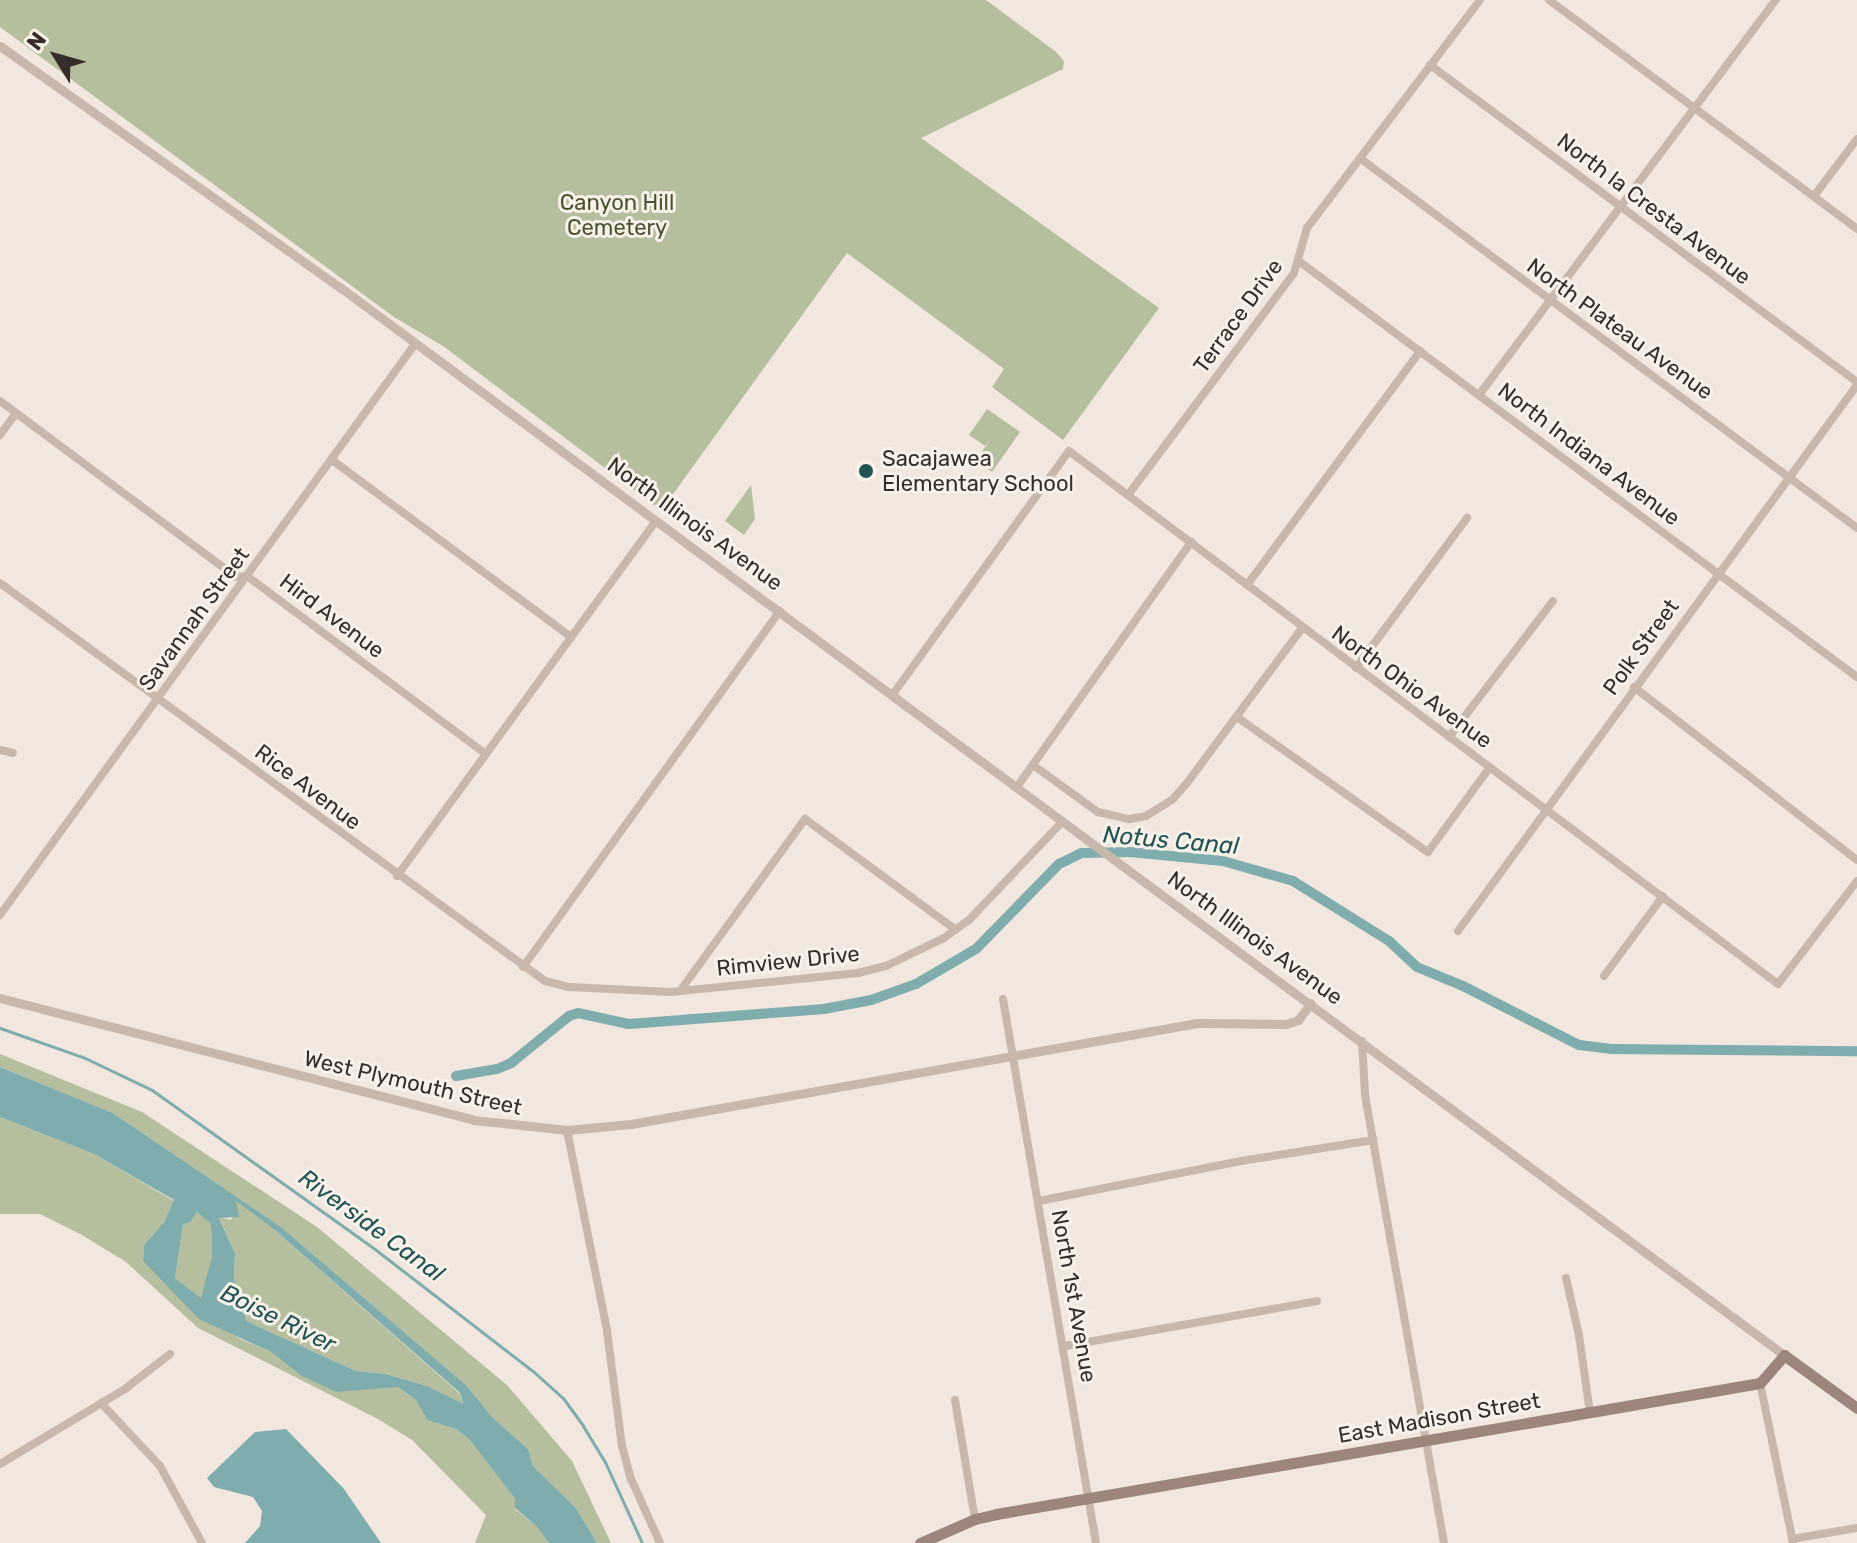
<!DOCTYPE html>
<style>
body{margin:0}
#map{position:relative;width:1857px;height:1543px;overflow:hidden;background:#f1e7de;font-family:Rubik,sans-serif}
div>[style]{position:absolute}
[style*='--x']{left:calc(var(--x)*1px);top:calc(var(--y)*1px);width:calc(var(--w)*1px);rotate:calc(var(--a)*1deg)}
.green>*{inset:0;background:#b5bf9f}
.water>*{inset:0;background:#7facac}
.stream>*{height:3px;margin:-1.5px;padding:0 1.5px;transform-origin:1.5px;border-radius:1.5px;background:#7facac}
.canal>*{height:10px;margin:-5px;padding:0 5px;transform-origin:5px;border-radius:5px;background:#7facac}
.minor>*{height:8px;margin:-4px;padding:0 4px;transform-origin:4px;border-radius:4px;background:#c8b7ab}
.tertiary>*{height:9px;margin:-4.5px;padding:0 4.5px;transform-origin:4.5px;border-radius:4.5px;background:#c8b7ab}
.secondary>*{height:11px;margin:-5.5px;padding:0 5.5px;transform-origin:5.5px;border-radius:5.5px;background:#9c867c}
.dots>*{width:22px;height:22px;translate:-50% -50%;box-sizing:border-box;border:4px solid #f9f2ea;border-radius:50%}
span{translate:-50% -50%;white-space:nowrap;text-align:center;line-height:1.15;-webkit-text-stroke:6px #f9f2ea;paint-order:stroke}
.park-label{font-size:22px;color:#47532f}
.street-label{font-size:22px;color:#362d2a}
.poi-label{font-size:22px;color:#362d2a}
.left{translate:0 -50%;text-align:left}
.water-label{font-size:24px;color:#225455;font-style:italic}
.north{position:absolute;left:16px;top:16px;width:80px;height:80px;-webkit-text-stroke:6px #f9f2ea;paint-order:stroke;rotate:307deg;font-size:22px;font-weight:700;line-height:32px;text-align:center;color:#362d2a}
.north::after{content:'';display:block;margin:auto;width:28px;height:36px;background:#362d2a;clip-path:polygon(50% 0,100% 100%,50% 72%,0 100%)}
</style>
<div id="map">
<div class="green">
<div style="clip-path:polygon(0 0,986px 0,1055px 51px,1064px 61px,1063px 69px,921px 138px,1159px 308px,1063px 440px,992px 387px,1004px 369px,847px 253px,668px 501px,654px 505px,443px 346px,394px 317px,0 27px)"></div>
<div style="clip-path:polygon(987px 409px,1020px 432px,992px 472px,975px 461px,991px 439px,985px 446px,969px 435px)"></div>
<div style="clip-path:polygon(751px 485px,755px 519px,744px 535px,725px 521px)"></div>
<div style="clip-path:polygon(0 1054px,142px 1112px,317px 1227px,507px 1385px,572px 1461px,611px 1543px,597px 1543px,576px 1508px,533px 1466px,528px 1449px,493px 1418px,466px 1385px,281px 1227px,113px 1113px,0 1067px)"></div>
<div style="clip-path:polygon(0 1117px,94px 1154px,174px 1201px,164px 1222px,144px 1245px,143px 1261px,238px 1338px,271px 1352px,300px 1375px,398px 1387px,416px 1400px,427px 1420px,456px 1429px,469px 1439px,515px 1499px,515px 1509px,536px 1526px,549px 1543px,475px 1543px,486px 1515px,412px 1440px,378px 1419px,198px 1328px,126px 1262px,82px 1235px,40px 1214px,0 1214px)"></div>
<div style="clip-path:polygon(235px 1200px,276px 1231px,460px 1394px,463px 1405px,427px 1386px,386px 1374px,356px 1371px,245px 1321px,234px 1278px,235px 1253px,219px 1217px,231px 1220px,236px 1209px)"></div>
<div style="clip-path:polygon(197px 1212px,211px 1223px,212px 1256px,202px 1299px,175px 1278px,183px 1223px)"></div>
</div>
<div class="water">
<div style="clip-path:polygon(evenodd,0 1067px,113px 1113px,281px 1227px,466px 1385px,493px 1418px,528px 1449px,533px 1466px,576px 1508px,597px 1543px,549px 1543px,536px 1526px,515px 1508px,515px 1499px,469px 1439px,456px 1429px,427px 1420px,416px 1400px,398px 1387px,336px 1392px,300px 1375px,271px 1352px,199px 1319px,143px 1261px,144px 1245px,164px 1222px,174px 1200px,94px 1154px,0 1117px,0 1067px,236px 1201px,276px 1231px,460px 1393px,463px 1404px,427px 1386px,386px 1374px,356px 1371px,246px 1321px,234px 1278px,235px 1253px,219px 1218px,239px 1217px,236px 1201px,0 1067px,197px 1212px,211px 1224px,212px 1256px,201px 1298px,175px 1278px,183px 1224px,190px 1222px,197px 1212px)"></div>
<div style="clip-path:polygon(286px 1429px,344px 1489px,381px 1543px,245px 1543px,260px 1526px,262px 1511px,253px 1497px,214px 1487px,207px 1478px,255px 1432px)"></div>
</div>
<div class="stream">
<div style="--x:0;--y:1028;--w:90;--a:19.4"></div>
<div style="--x:85;--y:1058;--w:74;--a:25.5"></div>
<div style="--x:152;--y:1090;--w:275;--a:35.5"></div>
<div style="--x:376;--y:1250;--w:200;--a:37.7"></div>
<div style="--x:534;--y:1372;--w:39;--a:42"></div>
<div style="--x:563;--y:1398;--w:34;--a:54"></div>
<div style="--x:583;--y:1426;--w:42;--a:58.6"></div>
<div style="--x:605;--y:1462;--w:89;--a:65.4"></div>
</div>
<div class="canal">
<div style="--x:456;--y:1076;--w:42;--a:-9.7"></div>
<div style="--x:497;--y:1069;--w:15;--a:-23"></div>
<div style="--x:511;--y:1063;--w:75;--a:-39"></div>
<div style="--x:569;--y:1016;--w:9;--a:-18"></div>
<div style="--x:578;--y:1013;--w:52;--a:12.2"></div>
<div style="--x:629;--y:1024;--w:196;--a:-4.4"></div>
<div style="--x:824;--y:1009;--w:48;--a:-10.8"></div>
<div style="--x:871;--y:1000;--w:48;--a:-19.6"></div>
<div style="--x:916;--y:984;--w:69;--a:-30.3"></div>
<div style="--x:976;--y:949;--w:119;--a:-45.7"></div>
<div style="--x:1059;--y:864;--w:25;--a:-26"></div>
<div style="--x:1082;--y:853;--w:48;--a:-1.2"></div>
<div style="--x:1130;--y:852;--w:93;--a:5.5"></div>
<div style="--x:1223;--y:861;--w:73;--a:15.9"></div>
<div style="--x:1293;--y:881;--w:113;--a:32"></div>
<div style="--x:1389;--y:941;--w:38;--a:43"></div>
<div style="--x:1417;--y:967;--w:50;--a:22.4"></div>
<div style="--x:1463;--y:986;--w:130;--a:27"></div>
<div style="--x:1579;--y:1045;--w:31;--a:7"></div>
<div style="--x:1610;--y:1049;--w:247;--a:0.5"></div>
</div>
<div class="minor">
<div style="--x:1549;--y:0;--w:384;--a:36.6"></div>
<div style="--x:1430;--y:65;--w:532;--a:36.59"></div>
<div style="--x:1361;--y:159;--w:618;--a:36.65"></div>
<div style="--x:1814;--y:196;--w:71;--a:-53"></div>
<div style="--x:1300;--y:262;--w:695;--a:36.69"></div>
<div style="--x:1479;--y:395;--w:494;--a:-53.1"></div>
<div style="--x:0;--y:401;--w:294;--a:36.7"></div>
<div style="--x:236;--y:577;--w:11;--a:-5"></div>
<div style="--x:247;--y:576;--w:298;--a:36.7"></div>
<div style="--x:0;--y:435;--w:27;--a:-54"></div>
<div style="--x:332;--y:460;--w:297;--a:36.5"></div>
<div style="--x:1128;--y:495;--w:277;--a:-53.2"></div>
<div style="--x:1294;--y:273;--w:47;--a:-73.9"></div>
<div style="--x:1307;--y:228;--w:286;--a:-52.8"></div>
<div style="--x:0;--y:583;--w:675;--a:36.14"></div>
<div style="--x:545;--y:981;--w:25;--a:14"></div>
<div style="--x:569;--y:987;--w:102;--a:2.8"></div>
<div style="--x:671;--y:992;--w:188;--a:-5.8"></div>
<div style="--x:858;--y:973;--w:29;--a:-14"></div>
<div style="--x:886;--y:966;--w:64;--a:-25.8"></div>
<div style="--x:944;--y:938;--w:31;--a:-36"></div>
<div style="--x:969;--y:920;--w:135;--a:-46.5"></div>
<div style="--x:1247;--y:585;--w:291;--a:-53.5"></div>
<div style="--x:1356;--y:668;--w:187;--a:-53.5"></div>
<div style="--x:1634;--y:687;--w:282;--a:37.8"></div>
<div style="--x:893;--y:694;--w:300;--a:-54.1"></div>
<div style="--x:1069;--y:451;--w:887;--a:36.93"></div>
<div style="--x:1778;--y:984;--w:130;--a:-52.5"></div>
<div style="--x:1237;--y:717;--w:234;--a:35.3"></div>
<div style="--x:1428;--y:852;--w:105;--a:-53.9"></div>
<div style="--x:1449;--y:737;--w:171;--a:-52.6"></div>
<div style="--x:0;--y:750;--w:13;--a:13"></div>
<div style="--x:1033;--y:765;--w:80;--a:35.9"></div>
<div style="--x:1098;--y:812;--w:32;--a:13"></div>
<div style="--x:1129;--y:819;--w:17;--a:-10"></div>
<div style="--x:1146;--y:816;--w:32;--a:-32"></div>
<div style="--x:1173;--y:799;--w:21;--a:-49"></div>
<div style="--x:1187;--y:783;--w:193;--a:-53.4"></div>
<div style="--x:1017;--y:787;--w:301;--a:-54.6"></div>
<div style="--x:397;--y:876;--w:439;--a:-53.9"></div>
<div style="--x:0;--y:915;--w:706;--a:-53.99"></div>
<div style="--x:1458;--y:931;--w:676;--a:-53.84"></div>
<div style="--x:523;--y:967;--w:439;--a:-54.2"></div>
<div style="--x:1604;--y:976;--w:99;--a:-53.6"></div>
<div style="--x:680;--y:991;--w:213;--a:-54"></div>
<div style="--x:805;--y:819;--w:187;--a:36.3"></div>
<div style="--x:1003;--y:999;--w:552;--a:80.3"></div>
<div style="--x:1362;--y:1041;--w:54;--a:86.8"></div>
<div style="--x:1365;--y:1095;--w:455;--a:80"></div>
<div style="--x:567;--y:1130;--w:205;--a:78.7"></div>
<div style="--x:607;--y:1331;--w:116;--a:82.6"></div>
<div style="--x:622;--y:1446;--w:34;--a:75"></div>
<div style="--x:631;--y:1479;--w:70;--a:65.6"></div>
<div style="--x:1039;--y:1201;--w:206;--a:-11.2"></div>
<div style="--x:1241;--y:1161;--w:134;--a:-9"></div>
<div style="--x:1566;--y:1278;--w:58;--a:77.2"></div>
<div style="--x:1579;--y:1335;--w:79;--a:82"></div>
<div style="--x:1065;--y:1346;--w:256;--a:-10.1"></div>
<div style="--x:1760;--y:1383;--w:163;--a:78.3"></div>
<div style="--x:955;--y:1400;--w:121;--a:80.5"></div>
<div style="--x:101;--y:1403;--w:86;--a:46.9"></div>
<div style="--x:160;--y:1466;--w:88;--a:61.4"></div>
<div style="--x:0;--y:1464;--w:146;--a:-31"></div>
<div style="--x:125;--y:1389;--w:57;--a:-37.9"></div>
<div style="--x:1792;--y:1539;--w:66;--a:-9.6"></div>
</div>
<div class="tertiary">
<div style="--x:0;--y:46;--w:418;--a:35.4"></div>
<div style="--x:341;--y:288;--w:1795;--a:36.48"></div>
<div style="--x:0;--y:998;--w:489;--a:14.4"></div>
<div style="--x:474;--y:1120;--w:94;--a:6.1"></div>
<div style="--x:567;--y:1130;--w:64;--a:-5.4"></div>
<div style="--x:631;--y:1124;--w:575;--a:-10.12"></div>
<div style="--x:1197;--y:1023;--w:89;--a:0.6"></div>
<div style="--x:1286;--y:1024;--w:13;--a:-18"></div>
<div style="--x:1298;--y:1020;--w:21;--a:-53"></div>
</div>
<div class="secondary">
<div style="--x:920;--y:1543;--w:60;--a:-23.6"></div>
<div style="--x:975;--y:1519;--w:22;--a:-13"></div>
<div style="--x:996;--y:1514;--w:775;--a:-9.73"></div>
<div style="--x:1760;--y:1383;--w:37;--a:-49"></div>
<div style="--x:1784;--y:1355;--w:90;--a:36"></div>
</div>
<div class="dots">
<div style="left:866px;top:471px;background:#225455"></div>
</div>
<div class="park-label">
<span style="left:617px;top:215px">Canyon Hill<br>Cemetery</span>
</div>
<div class="street-label">
<span style="left:1654px;top:209px;rotate:37deg">North la Cresta Avenue</span>
<span style="left:1238px;top:316px;rotate:-54deg">Terrace Drive</span>
<span style="left:1620px;top:329px;rotate:36deg">North Plateau Avenue</span>
<span style="left:1589px;top:454px;rotate:37deg">North Indiana Avenue</span>
<span style="left:695px;top:524px;rotate:36deg">North Illinois Avenue</span>
<span style="left:332px;top:616px;rotate:37deg">Hird Avenue</span>
<span style="left:194px;top:619px;rotate:-54deg">Savannah Street</span>
<span style="left:1641px;top:647px;rotate:-54deg">Polk Street</span>
<span style="left:1412px;top:687px;rotate:36deg">North Ohio Avenue</span>
<span style="left:308px;top:787px;rotate:37deg">Rice Avenue</span>
<span style="left:1255px;top:938px;rotate:36deg">North Illinois Avenue</span>
<span style="left:788px;top:961px;rotate:-6deg">Rimview Drive</span>
<span style="left:413px;top:1083px;rotate:13deg">West Plymouth Street</span>
<span style="left:1074px;top:1296px;rotate:80deg">North 1st Avenue</span>
<span style="left:1439px;top:1418px;rotate:-10deg">East Madison Street</span>
</div>
<div class="poi-label">
<span class="left" style="left:882px;top:471px">Sacajawea<br>Elementary School</span>
</div>
<div class="water-label">
<span style="left:1171px;top:841px;rotate:5deg">Notus Canal</span>
<span style="left:371px;top:1226px;rotate:36deg">Riverside Canal</span>
<span style="left:278px;top:1319px;rotate:26deg">Boise River</span>
</div>
<div class="north">N</div>
</div>
